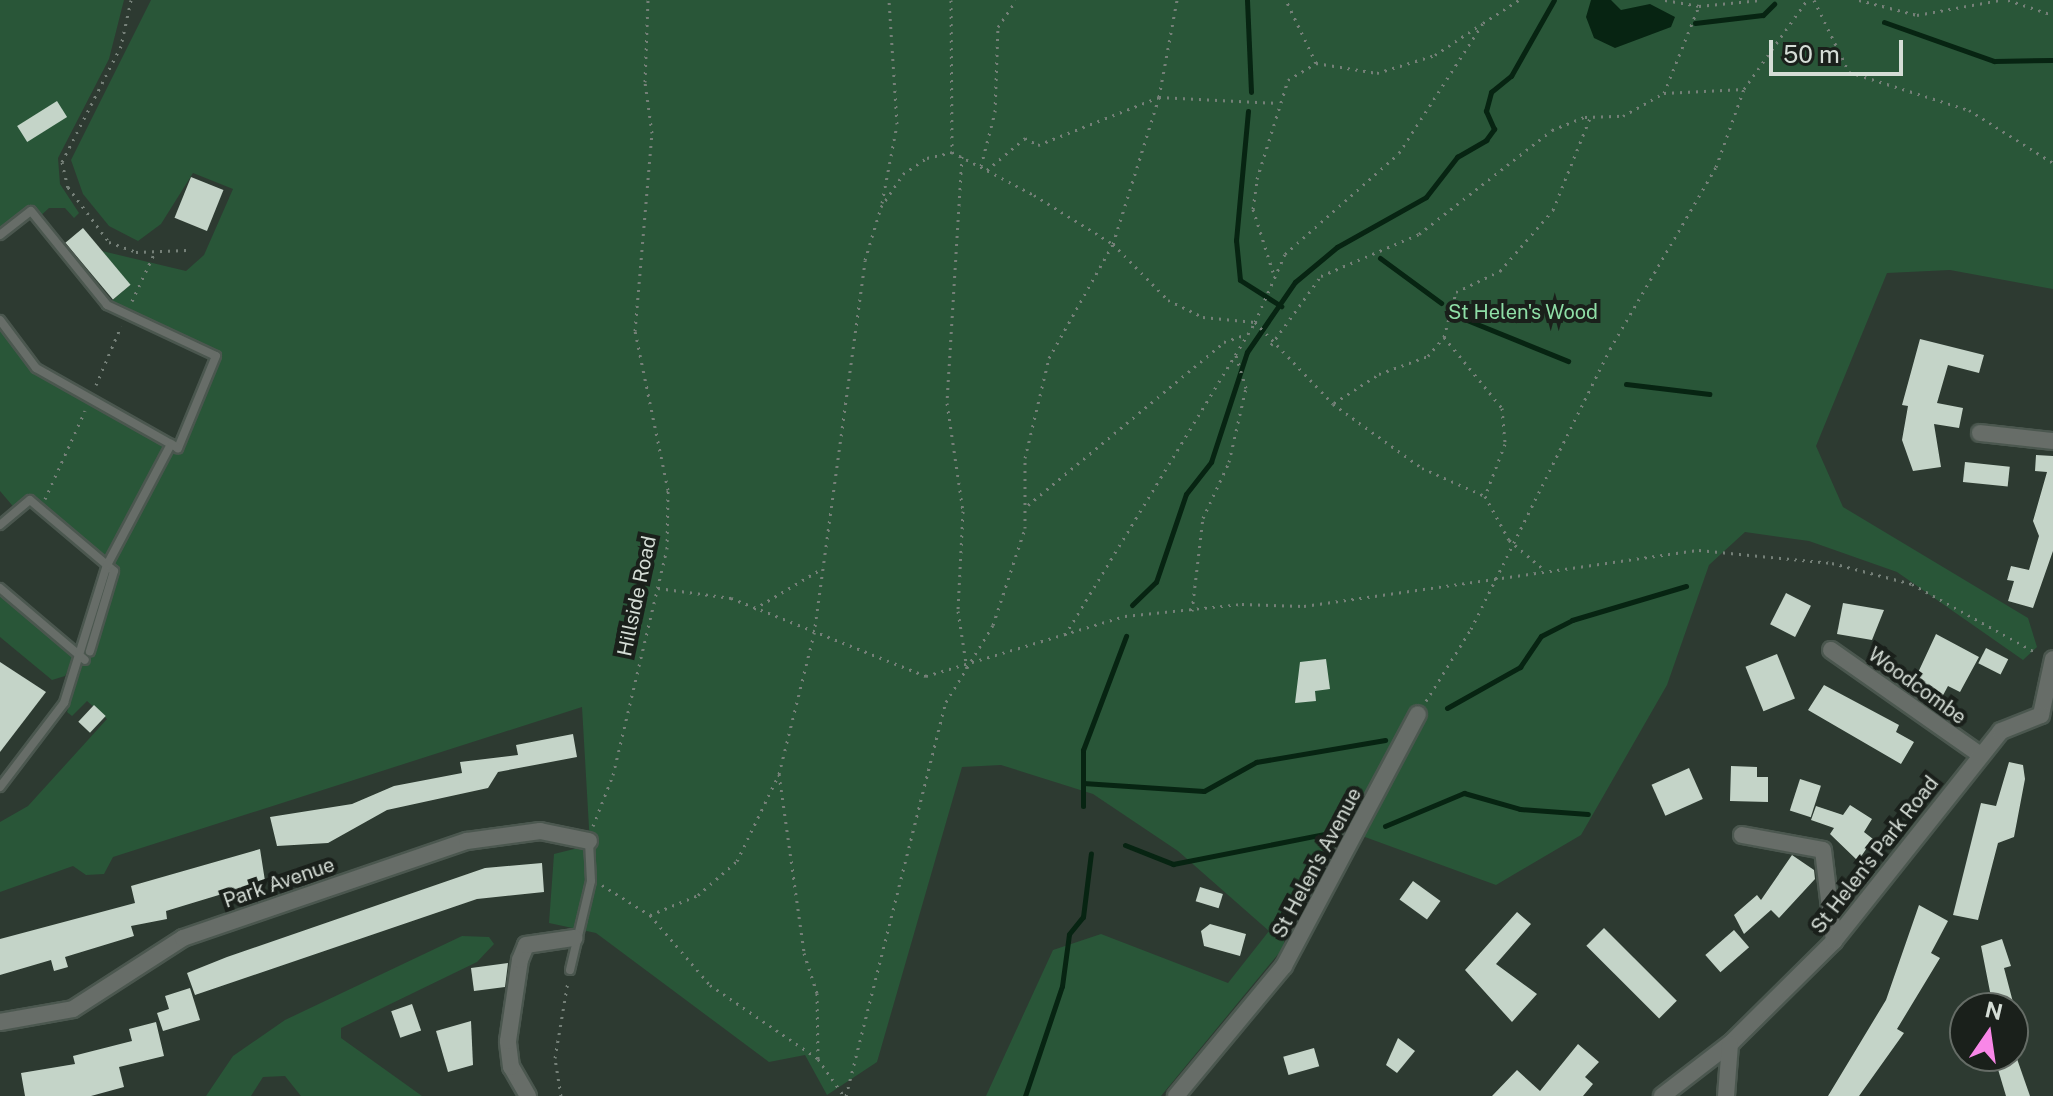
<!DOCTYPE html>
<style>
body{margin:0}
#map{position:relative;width:2053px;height:1096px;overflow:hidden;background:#2d3a31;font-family:"Public Sans",sans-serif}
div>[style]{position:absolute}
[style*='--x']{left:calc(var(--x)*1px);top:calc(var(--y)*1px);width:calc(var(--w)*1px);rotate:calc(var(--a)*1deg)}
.green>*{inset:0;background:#295638}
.water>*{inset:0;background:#072412}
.stream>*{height:5px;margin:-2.5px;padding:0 2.5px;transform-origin:2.5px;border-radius:2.5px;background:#072412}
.building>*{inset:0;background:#c4d4c8;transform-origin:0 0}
.path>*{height:3px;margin-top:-1.5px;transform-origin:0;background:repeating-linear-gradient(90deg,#758078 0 2px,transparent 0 8px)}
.roads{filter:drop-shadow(2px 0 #4b574f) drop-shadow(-2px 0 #4b574f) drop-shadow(0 2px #4b574f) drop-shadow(0 -2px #4b574f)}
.service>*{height:8px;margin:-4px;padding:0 4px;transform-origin:4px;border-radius:4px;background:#676d68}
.minor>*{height:16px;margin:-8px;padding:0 8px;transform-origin:8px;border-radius:8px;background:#676d68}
span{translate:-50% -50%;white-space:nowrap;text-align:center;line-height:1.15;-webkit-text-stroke:8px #1a201b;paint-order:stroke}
.park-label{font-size:20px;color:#8edea6}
.street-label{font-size:20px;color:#d5ddd6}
.north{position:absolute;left:1949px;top:992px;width:80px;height:80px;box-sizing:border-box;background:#1a201b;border:2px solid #656c66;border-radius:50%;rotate:13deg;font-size:22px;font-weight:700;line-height:32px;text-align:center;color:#d5ddd6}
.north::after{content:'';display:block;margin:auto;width:28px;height:36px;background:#f987e8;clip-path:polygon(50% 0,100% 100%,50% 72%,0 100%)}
.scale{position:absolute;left:1769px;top:40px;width:134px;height:36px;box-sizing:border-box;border:4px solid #d5ddd6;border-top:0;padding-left:10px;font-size:24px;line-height:28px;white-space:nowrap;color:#d5ddd6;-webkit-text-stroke:6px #1a201b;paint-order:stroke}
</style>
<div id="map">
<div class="green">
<div style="clip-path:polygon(0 0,124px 0,109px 59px,58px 158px,60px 184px,79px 213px,74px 218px,65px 208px,49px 208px,37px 219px,31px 211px,0 235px)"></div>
<div style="clip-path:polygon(151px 0,2053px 0,2053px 289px,1950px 270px,1887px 273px,1816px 446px,1843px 507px,2028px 618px,2037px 647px,2023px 660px,1897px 572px,1809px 541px,1745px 532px,1709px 565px,1667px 685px,1581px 835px,1496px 885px,1365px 837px,1322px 851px,1285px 909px,1284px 947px,1161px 1096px,986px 1096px,1053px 950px,1101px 934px,1228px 983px,1269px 931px,1178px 851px,1093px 794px,1001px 765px,962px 767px,877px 1062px,827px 1095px,805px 1055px,769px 1062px,596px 933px,549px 923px,554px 854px,590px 845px,582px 707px,113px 857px,104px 874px,86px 875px,73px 866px,0 892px,0 822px,28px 806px,107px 719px,87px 701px,72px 716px,67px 712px,113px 571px,31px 500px,17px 511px,0 491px,0 320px,37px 368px,177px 448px,216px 357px,107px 305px,130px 285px,102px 251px,186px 271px,204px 255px,233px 189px,193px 173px,161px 224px,138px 241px,109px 226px,83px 194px,71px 160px)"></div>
<div style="clip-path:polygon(0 588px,77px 653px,65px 676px,52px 680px,0 637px)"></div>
<div style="clip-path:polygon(462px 936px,489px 937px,494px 944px,477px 962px,341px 1028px,341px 1038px,422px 1096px,301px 1096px,285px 1076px,263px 1077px,251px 1096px,206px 1096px,233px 1056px,285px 1020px)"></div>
</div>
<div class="water">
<div style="clip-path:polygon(1591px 0,1611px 0,1621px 10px,1650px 4px,1675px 17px,1671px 27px,1615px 48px,1594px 38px,1586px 17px)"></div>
</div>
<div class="stream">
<div style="--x:1247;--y:0;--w:92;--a:87.5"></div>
<div style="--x:1884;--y:22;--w:117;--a:19.5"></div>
<div style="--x:1994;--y:61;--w:59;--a:-1"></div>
<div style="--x:1695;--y:23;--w:68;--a:-6.7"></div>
<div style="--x:1763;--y:15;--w:16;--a:-45"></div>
<div style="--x:1248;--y:111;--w:130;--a:95.3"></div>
<div style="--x:1236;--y:240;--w:40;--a:84.3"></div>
<div style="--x:1240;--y:280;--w:49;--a:32.4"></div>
<div style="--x:1380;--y:258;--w:76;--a:36.4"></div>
<div style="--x:1457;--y:316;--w:120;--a:22.1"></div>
<div style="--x:1626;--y:384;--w:84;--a:6.9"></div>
<div style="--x:1132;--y:605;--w:33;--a:-44"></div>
<div style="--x:1156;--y:582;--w:93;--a:-71.2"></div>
<div style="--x:1186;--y:494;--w:41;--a:-52"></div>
<div style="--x:1211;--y:462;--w:116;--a:-71.9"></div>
<div style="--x:1247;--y:352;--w:85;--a:-55.6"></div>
<div style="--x:1295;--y:282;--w:55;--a:-39.8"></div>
<div style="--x:1337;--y:247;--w:102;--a:-29.3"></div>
<div style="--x:1426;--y:197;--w:51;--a:-52.2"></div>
<div style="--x:1457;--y:157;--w:34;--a:-30"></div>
<div style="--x:1486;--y:140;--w:14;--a:-54"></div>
<div style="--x:1494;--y:129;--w:20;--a:-114"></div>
<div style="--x:1486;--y:111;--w:20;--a:-75"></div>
<div style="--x:1491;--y:92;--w:26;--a:-39"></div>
<div style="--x:1511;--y:76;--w:87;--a:-60.5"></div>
<div style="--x:1447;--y:708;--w:84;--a:-29.3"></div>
<div style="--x:1520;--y:667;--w:37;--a:-56"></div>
<div style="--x:1541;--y:636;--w:35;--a:-27"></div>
<div style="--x:1572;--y:620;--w:119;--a:-16.6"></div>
<div style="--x:1083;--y:783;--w:121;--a:3.8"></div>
<div style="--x:1204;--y:791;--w:60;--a:-29.1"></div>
<div style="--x:1256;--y:762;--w:131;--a:-9.7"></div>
<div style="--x:1083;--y:806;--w:56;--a:-90"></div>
<div style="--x:1083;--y:750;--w:122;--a:-69.3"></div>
<div style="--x:1385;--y:826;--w:86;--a:-22.7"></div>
<div style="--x:1464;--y:793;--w:58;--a:15.9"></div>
<div style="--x:1520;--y:809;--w:68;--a:4.2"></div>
<div style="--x:1125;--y:845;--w:52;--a:21.6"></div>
<div style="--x:1173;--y:864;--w:160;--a:-11.2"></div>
<div style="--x:1025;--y:1096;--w:116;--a:-71.4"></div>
<div style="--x:1062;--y:986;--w:52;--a:-82.3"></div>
<div style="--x:1069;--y:934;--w:22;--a:-51"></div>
<div style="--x:1083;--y:917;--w:64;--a:-82.9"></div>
</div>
<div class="building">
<div style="left:57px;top:101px;width:19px;height:47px;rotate:58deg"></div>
<div style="left:191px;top:177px;width:35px;height:44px;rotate:22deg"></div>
<div style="left:83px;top:228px;width:74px;height:23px;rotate:50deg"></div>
<div style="clip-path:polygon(1920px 339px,1984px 355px,1979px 373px,1948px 365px,1937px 403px,1963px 408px,1959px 428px,1934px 424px,1941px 467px,1913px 471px,1902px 440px,1908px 406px,1902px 405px)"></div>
<div style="clip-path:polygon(2036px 455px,2053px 456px,2053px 551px,2033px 608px,2008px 601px,2014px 581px,2007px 580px,2011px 566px,2029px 570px,2039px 536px,2033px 521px,2047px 472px,2035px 471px)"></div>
<div style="left:1965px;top:462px;width:45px;height:20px;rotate:6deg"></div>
<div style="left:1786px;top:593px;width:28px;height:35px;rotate:27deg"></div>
<div style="clip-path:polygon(1843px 603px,1884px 610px,1872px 640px,1837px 634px)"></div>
<div style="clip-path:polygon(1936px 634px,1979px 657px,1960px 692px,1948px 686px,1941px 699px,1915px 679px)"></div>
<div style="left:1986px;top:648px;width:25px;height:17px;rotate:27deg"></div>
<div style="left:1777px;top:654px;width:48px;height:34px;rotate:68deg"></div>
<div style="clip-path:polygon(1326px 659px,1330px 689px,1315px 691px,1316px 701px,1295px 703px,1300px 662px)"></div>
<div style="clip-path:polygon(0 662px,46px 692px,0 752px)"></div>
<div style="clip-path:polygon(1824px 685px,1899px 725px,1896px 732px,1914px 742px,1901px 764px,1808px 710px)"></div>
<div style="left:94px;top:705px;width:16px;height:23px;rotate:43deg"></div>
<div style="clip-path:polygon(573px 734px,577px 757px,498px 772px,488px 788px,387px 810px,328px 843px,277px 846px,270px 817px,352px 804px,394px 786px,462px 773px,460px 762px,518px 755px,516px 745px)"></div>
<div style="clip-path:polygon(2009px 762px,2023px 765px,2025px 779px,2014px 837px,1998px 843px,1978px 920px,1953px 915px,1981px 803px,1996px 806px)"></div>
<div style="clip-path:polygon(1731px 766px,1757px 767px,1757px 777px,1768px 777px,1768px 802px,1730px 801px)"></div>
<div style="left:1689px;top:768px;width:34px;height:41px;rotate:66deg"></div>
<div style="left:1800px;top:779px;width:22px;height:33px;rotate:18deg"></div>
<div style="clip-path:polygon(1850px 805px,1872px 819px,1864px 832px,1873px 839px,1858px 861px,1830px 834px,1834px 828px,1811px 820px,1816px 806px,1843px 815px)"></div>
<div style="clip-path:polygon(260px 849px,265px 881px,166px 911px,167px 919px,131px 926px,134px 936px,65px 957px,68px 967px,54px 971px,51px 960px,0 975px,0 939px,135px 903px,131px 886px)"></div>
<div style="clip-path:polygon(1792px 855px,1814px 870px,1815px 879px,1779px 918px,1771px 910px,1744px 934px,1734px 915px,1757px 895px,1761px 900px)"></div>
<div style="clip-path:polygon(542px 863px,544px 892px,477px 899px,195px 995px,187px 973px,227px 957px,485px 868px)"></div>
<div style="left:1413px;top:881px;width:34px;height:23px;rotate:36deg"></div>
<div style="left:1200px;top:887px;width:24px;height:15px;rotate:17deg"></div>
<div style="clip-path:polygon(1919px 905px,1948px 921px,1931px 953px,1940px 958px,1897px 1029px,1904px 1033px,1859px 1096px,1828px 1096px,1886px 1000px)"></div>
<div style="clip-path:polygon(1517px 912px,1531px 924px,1496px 964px,1537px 994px,1512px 1022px,1465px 970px)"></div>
<div style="clip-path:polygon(1210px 924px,1246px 934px,1240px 956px,1204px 946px,1201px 931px)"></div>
<div style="left:1604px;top:928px;width:103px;height:25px;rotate:45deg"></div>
<div style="left:1734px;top:930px;width:23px;height:38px;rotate:49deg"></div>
<div style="clip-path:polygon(2002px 939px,2011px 966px,2004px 968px,2014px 1006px,2008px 1008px,1993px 1007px,1981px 946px)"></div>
<div style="clip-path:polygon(508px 963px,505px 987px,474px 991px,471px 968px)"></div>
<div style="clip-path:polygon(190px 988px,200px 1020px,163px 1031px,157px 1013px,169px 1009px,165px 996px)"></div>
<div style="left:412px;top:1004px;width:28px;height:22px;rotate:71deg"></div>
<div style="clip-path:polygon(471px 1021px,473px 1065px,448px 1072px,436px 1031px)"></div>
<div style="clip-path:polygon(156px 1022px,164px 1056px,119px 1067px,124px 1087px,91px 1096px,25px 1096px,21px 1073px,75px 1064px,73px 1056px,132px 1041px,129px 1029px)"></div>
<div style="clip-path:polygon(1398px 1038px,1415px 1051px,1397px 1073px,1386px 1065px)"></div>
<div style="clip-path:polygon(1578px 1044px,1599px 1062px,1585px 1077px,1593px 1084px,1583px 1096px,1492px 1096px,1517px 1070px,1540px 1091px)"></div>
<div style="left:1314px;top:1048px;width:19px;height:32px;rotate:74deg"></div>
<div style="clip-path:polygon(1994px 1056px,2016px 1056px,2030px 1096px,2006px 1096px)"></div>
</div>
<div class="path">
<div style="--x:131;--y:0;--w:47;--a:102.3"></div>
<div style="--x:121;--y:46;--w:130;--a:117"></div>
<div style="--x:62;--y:162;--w:26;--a:77"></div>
<div style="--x:68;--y:187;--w:69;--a:53.3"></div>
<div style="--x:109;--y:242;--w:29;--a:20"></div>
<div style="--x:136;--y:252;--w:51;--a:-2.2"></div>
<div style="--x:951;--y:0;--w:152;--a:89.6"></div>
<div style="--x:1665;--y:0;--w:35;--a:10"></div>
<div style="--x:1699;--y:6;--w:62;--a:-5.5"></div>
<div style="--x:1814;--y:0;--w:80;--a:64.1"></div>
<div style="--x:1849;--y:72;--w:126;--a:17.6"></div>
<div style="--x:1969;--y:110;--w:99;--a:32.2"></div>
<div style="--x:1859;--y:0;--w:60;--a:14.5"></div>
<div style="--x:1917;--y:15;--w:84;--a:-10.2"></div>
<div style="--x:2008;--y:0;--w:47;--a:18.4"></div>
<div style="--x:1316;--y:63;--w:62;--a:9.3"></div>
<div style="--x:1377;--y:73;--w:61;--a:-17.2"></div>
<div style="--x:1435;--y:55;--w:54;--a:-33.7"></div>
<div style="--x:1664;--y:93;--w:80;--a:-2.9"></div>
<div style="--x:962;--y:156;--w:247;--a:93.5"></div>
<div style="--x:947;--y:403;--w:109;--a:81.6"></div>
<div style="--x:963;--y:511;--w:100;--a:92.9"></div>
<div style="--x:958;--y:611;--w:59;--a:81.2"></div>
<div style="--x:981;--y:166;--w:56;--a:-75.5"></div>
<div style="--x:995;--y:112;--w:85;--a:-88"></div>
<div style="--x:998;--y:27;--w:32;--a:-56"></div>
<div style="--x:987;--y:170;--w:50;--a:-40.1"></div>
<div style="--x:1025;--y:138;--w:15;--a:28"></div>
<div style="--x:1038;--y:145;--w:130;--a:-21.6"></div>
<div style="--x:1159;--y:97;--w:120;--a:2.9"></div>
<div style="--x:882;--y:203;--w:80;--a:-79.2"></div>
<div style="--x:897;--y:124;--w:124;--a:-93.7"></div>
<div style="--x:1273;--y:272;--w:66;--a:-107.6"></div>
<div style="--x:1253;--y:209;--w:30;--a:-82"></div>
<div style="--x:1257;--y:179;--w:104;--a:-72.6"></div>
<div style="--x:1288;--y:80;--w:33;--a:-31"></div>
<div style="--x:1316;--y:63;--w:70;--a:-115.5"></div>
<div style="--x:132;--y:301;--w:52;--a:-64.9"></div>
<div style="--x:1444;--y:337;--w:92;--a:50.8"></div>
<div style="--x:1502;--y:408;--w:36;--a:85"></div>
<div style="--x:1505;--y:444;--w:56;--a:111"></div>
<div style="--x:1271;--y:345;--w:85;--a:-54.1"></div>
<div style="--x:1321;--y:276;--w:107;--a:-23.2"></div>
<div style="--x:1419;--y:234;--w:169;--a:-38"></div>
<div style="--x:1552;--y:130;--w:35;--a:-22"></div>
<div style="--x:1585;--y:117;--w:38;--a:-2"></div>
<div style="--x:1623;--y:116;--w:47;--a:-29.3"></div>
<div style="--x:1664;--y:93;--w:94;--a:-68.1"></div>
<div style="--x:96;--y:385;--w:64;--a:-67"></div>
<div style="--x:1334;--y:403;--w:54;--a:-32.8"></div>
<div style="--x:1379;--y:374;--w:52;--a:-20.2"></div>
<div style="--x:1428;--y:356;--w:25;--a:-50"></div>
<div style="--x:1444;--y:337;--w:47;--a:-75.1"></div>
<div style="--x:1456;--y:292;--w:49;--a:-25.5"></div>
<div style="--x:1500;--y:271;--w:81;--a:-49"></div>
<div style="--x:1553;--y:210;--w:99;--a:-68.1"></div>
<div style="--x:45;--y:499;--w:97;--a:-65.6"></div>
<div style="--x:1028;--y:505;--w:255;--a:-39.7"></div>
<div style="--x:1224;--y:342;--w:21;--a:-19"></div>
<div style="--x:658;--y:588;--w:74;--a:7.8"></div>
<div style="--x:731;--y:598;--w:210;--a:21.8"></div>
<div style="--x:926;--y:676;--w:208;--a:-16.8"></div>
<div style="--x:1125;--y:616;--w:118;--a:-5.9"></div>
<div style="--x:1242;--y:604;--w:62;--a:1.8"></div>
<div style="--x:1304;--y:606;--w:399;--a:-8.1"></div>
<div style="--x:1699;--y:550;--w:134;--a:5.6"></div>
<div style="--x:1832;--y:563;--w:83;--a:14.7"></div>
<div style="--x:1912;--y:584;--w:143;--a:28.9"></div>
<div style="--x:754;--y:609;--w:80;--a:-30.7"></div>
<div style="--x:1192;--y:611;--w:94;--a:-83.3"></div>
<div style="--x:1203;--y:518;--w:62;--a:-65.1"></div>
<div style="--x:1229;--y:462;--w:76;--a:-77.1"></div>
<div style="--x:1246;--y:388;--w:39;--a:-107"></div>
<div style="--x:1065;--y:635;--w:366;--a:-58.7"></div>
<div style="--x:1255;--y:322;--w:74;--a:-66.2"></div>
<div style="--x:1285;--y:254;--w:152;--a:-41.5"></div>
<div style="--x:1399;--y:153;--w:155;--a:-57.1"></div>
<div style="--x:1483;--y:23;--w:43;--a:-32.6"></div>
<div style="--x:1426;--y:701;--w:85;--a:-58"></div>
<div style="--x:1471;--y:629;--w:313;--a:-63.6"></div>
<div style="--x:1610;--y:349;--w:211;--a:-59.8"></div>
<div style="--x:1716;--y:167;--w:83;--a:-70.3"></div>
<div style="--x:1744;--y:89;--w:109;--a:-54.7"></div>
<div style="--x:779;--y:774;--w:181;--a:82"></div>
<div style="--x:804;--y:953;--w:42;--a:72"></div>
<div style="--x:817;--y:993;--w:66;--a:89.1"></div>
<div style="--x:818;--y:1059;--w:45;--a:54.9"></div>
<div style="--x:593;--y:826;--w:55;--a:-68.6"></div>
<div style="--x:613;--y:775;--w:232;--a:-76.6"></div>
<div style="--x:667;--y:549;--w:59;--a:-89"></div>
<div style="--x:668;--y:490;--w:162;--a:-101.7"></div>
<div style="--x:635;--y:331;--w:199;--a:-85.1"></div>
<div style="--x:652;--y:133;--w:51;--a:-97.8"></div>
<div style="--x:645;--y:82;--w:82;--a:-87.9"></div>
<div style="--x:602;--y:885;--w:57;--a:32"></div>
<div style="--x:650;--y:915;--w:92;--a:49.4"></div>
<div style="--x:710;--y:985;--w:130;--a:34.3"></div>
<div style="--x:650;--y:915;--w:52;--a:-22.6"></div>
<div style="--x:698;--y:895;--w:52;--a:-41.1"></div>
<div style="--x:737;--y:861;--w:97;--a:-64.2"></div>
<div style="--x:779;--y:774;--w:144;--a:-76"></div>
<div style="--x:814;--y:634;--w:377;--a:-82.2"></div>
<div style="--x:865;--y:260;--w:55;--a:-73.2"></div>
<div style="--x:881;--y:207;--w:40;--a:-56"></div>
<div style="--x:903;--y:174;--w:29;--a:-34"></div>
<div style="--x:927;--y:158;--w:26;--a:-13"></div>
<div style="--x:952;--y:152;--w:93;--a:27.7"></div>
<div style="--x:1034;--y:195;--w:93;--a:31.8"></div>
<div style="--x:1113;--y:244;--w:78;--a:45.5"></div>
<div style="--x:1168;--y:300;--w:39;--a:26"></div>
<div style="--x:1203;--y:317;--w:52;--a:5.5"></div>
<div style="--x:1255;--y:322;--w:113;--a:46.4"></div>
<div style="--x:1333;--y:404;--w:110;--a:35.7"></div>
<div style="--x:1422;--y:468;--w:69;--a:24"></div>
<div style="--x:1485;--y:496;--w:50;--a:61.4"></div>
<div style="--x:1509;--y:540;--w:43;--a:40.3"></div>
<div style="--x:561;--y:1096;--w:38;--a:-99"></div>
<div style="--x:555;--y:1058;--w:78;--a:-80.4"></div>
<div style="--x:846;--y:1096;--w:406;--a:-75.8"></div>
<div style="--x:946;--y:702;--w:90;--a:-58.6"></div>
<div style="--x:993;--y:625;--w:102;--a:-71.7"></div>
<div style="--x:1025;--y:528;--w:70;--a:-90"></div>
<div style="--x:1025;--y:458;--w:103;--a:-76.5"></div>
<div style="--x:1049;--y:358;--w:131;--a:-60.7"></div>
<div style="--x:1113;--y:244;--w:154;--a:-72.6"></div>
<div style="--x:1159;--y:97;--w:99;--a:-79.5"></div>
</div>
<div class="roads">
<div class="service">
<div style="--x:0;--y:235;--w:39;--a:-38"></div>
<div style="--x:31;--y:211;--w:121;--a:51"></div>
<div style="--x:107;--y:305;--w:120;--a:25.1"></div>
<div style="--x:216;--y:356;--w:100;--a:112.4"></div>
<div style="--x:178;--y:448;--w:163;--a:-150.6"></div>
<div style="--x:36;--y:368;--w:60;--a:-126.9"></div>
<div style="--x:0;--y:525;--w:39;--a:-40"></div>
<div style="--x:30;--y:500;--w:110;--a:40.2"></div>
<div style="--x:114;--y:571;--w:84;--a:106.7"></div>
<div style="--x:0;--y:588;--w:111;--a:40.3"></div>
<div style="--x:0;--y:787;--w:106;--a:-52.7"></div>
<div style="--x:64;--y:703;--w:145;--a:-72.7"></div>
<div style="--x:107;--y:565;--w:137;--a:-62.1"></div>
<div style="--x:570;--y:970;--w:91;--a:-76.7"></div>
<div style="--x:591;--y:881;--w:40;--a:-92.9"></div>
</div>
<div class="minor">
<div style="--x:1980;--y:433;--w:73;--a:6.3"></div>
<div style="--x:1831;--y:650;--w:181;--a:35.1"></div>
<div style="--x:2041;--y:715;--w:57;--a:-77.9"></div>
<div style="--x:1742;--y:835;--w:82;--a:10.5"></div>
<div style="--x:1823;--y:850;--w:92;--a:83.1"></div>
<div style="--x:0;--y:1022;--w:74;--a:-10.1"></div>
<div style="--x:73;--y:1009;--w:131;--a:-32.8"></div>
<div style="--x:183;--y:938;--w:300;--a:-18.9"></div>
<div style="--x:467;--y:841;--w:74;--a:-7.8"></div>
<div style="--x:540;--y:831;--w:50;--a:11.5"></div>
<div style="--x:528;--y:1096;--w:34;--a:-120"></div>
<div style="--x:511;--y:1067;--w:26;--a:-97"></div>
<div style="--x:508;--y:1041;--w:82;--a:-81.6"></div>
<div style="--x:520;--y:960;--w:16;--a:-68"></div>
<div style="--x:526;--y:945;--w:49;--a:-8.3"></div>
<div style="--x:1176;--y:1096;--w:169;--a:-50.3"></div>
<div style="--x:1284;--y:966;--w:285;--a:-62"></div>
<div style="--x:1662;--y:1096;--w:88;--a:-37.6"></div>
<div style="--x:1732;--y:1042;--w:144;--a:-44.7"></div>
<div style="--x:1834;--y:941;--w:268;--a:-51.5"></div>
<div style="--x:2001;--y:731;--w:43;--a:-21.8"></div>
<div style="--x:1726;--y:1096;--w:52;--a:-85.6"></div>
</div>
</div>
<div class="park-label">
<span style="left:1523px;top:312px">St Helen's Wood</span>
</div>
<div class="street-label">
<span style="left:637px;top:596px;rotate:-78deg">Hillside Road</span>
<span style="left:1917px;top:686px;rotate:36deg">Woodcombe</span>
<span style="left:1875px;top:855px;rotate:-52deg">St Helen's Park Road</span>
<span style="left:1317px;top:863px;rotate:-62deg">St Helen's Avenue</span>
<span style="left:279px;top:883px;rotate:-19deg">Park Avenue</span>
</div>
<div class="north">N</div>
<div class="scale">50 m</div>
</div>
